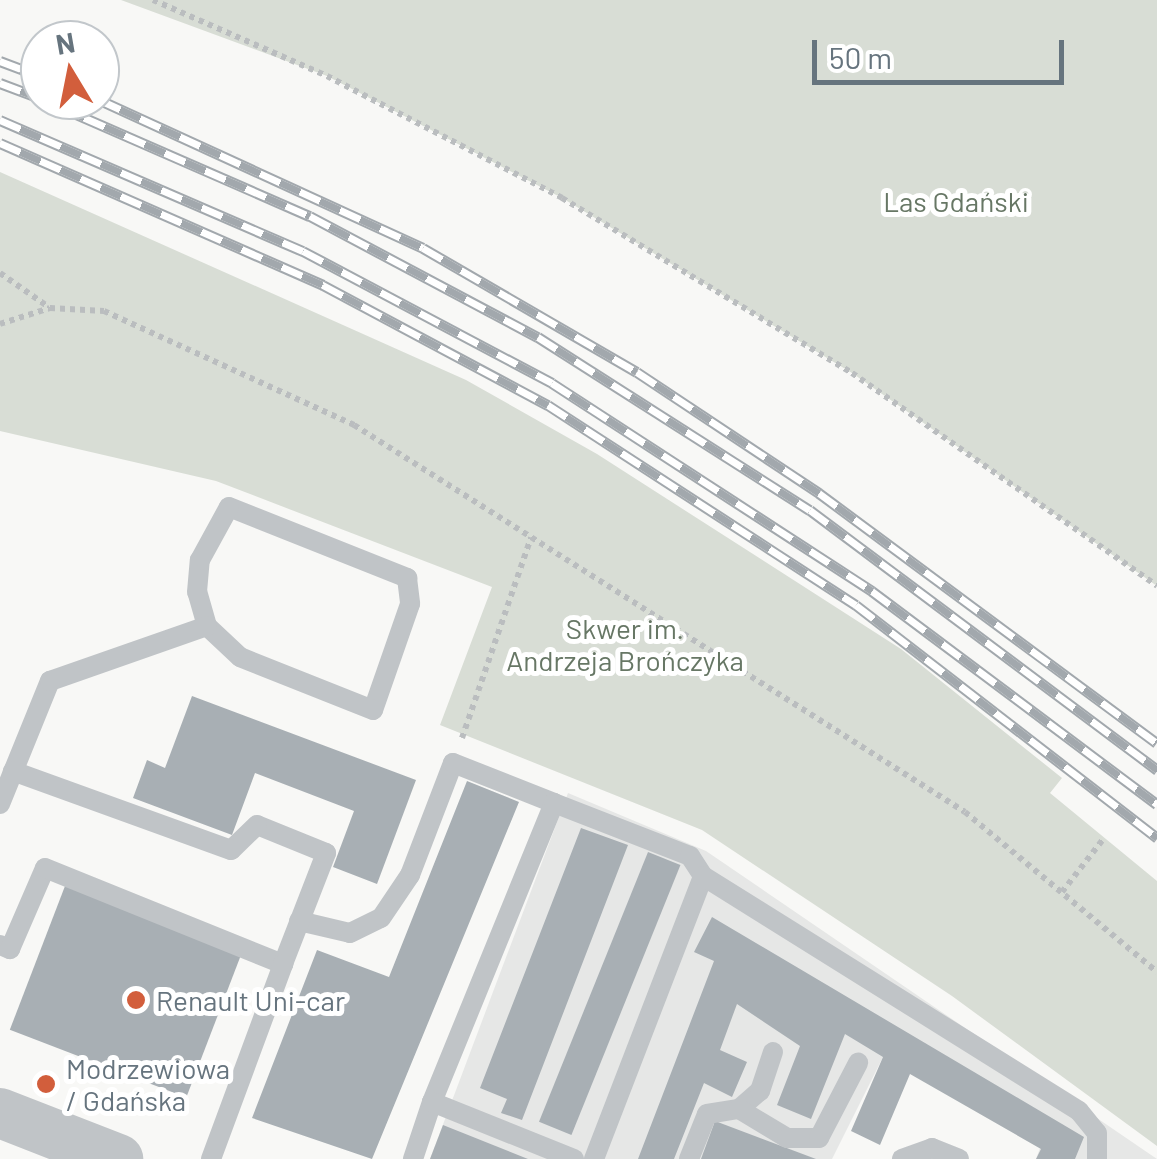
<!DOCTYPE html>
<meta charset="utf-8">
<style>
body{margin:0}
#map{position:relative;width:1157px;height:1159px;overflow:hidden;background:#f8f8f6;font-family:Barlow,sans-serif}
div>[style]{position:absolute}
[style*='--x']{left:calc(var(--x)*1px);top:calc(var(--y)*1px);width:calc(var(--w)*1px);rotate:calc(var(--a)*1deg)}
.built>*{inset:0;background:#e6e7e6}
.green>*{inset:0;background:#d8ddd5}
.building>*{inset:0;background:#a8afb4;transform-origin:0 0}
.path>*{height:6px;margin-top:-3px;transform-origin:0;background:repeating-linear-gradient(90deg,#babdbf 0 5px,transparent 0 10px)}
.service>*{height:20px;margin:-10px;padding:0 10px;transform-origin:10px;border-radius:10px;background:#c0c4c7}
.tertiary>*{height:50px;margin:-25px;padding:0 25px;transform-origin:25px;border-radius:25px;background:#c0c4c7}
.rail>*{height:11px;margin-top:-5.5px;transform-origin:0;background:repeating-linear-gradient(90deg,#fff 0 22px,#a2a8ad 0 44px);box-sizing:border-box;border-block:2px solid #a2a8ad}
.dots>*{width:28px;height:28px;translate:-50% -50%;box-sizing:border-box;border:5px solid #fff;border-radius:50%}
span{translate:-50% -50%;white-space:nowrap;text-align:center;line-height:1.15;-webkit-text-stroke:10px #fff;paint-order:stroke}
.park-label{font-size:28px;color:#677765}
.poi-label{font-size:28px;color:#66747e}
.left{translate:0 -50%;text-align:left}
.north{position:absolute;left:20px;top:20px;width:100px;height:100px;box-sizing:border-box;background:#fff;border:2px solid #c2c7cb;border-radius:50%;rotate:350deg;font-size:28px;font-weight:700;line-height:40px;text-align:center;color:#66747e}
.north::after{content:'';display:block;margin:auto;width:35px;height:45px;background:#d25e3c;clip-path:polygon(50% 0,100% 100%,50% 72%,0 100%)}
.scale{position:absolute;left:812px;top:40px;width:252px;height:45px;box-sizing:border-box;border:5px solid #66747e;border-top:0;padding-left:12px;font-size:30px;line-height:35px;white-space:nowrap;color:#66747e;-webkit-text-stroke:8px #fff;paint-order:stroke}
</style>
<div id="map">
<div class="built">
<div style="clip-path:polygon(568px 793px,706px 851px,1157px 1159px,1036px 1159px,1040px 1148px,883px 1057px,832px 1159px,430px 1159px)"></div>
</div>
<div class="green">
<div style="clip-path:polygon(121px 0,1157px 0,1157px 586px,852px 373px,562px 198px,327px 76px)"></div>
<div style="clip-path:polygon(0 172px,466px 380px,597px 454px,901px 649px,1062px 778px,1050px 793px,1157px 881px,1157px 1146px,952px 996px,702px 830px,440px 725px,492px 587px,216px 481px,0 431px)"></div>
</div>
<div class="building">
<div style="clip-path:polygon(192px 696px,416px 780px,377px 884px,333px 867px,354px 811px,255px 773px,232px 835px,133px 798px,147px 760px,165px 768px)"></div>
<div style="clip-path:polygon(467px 781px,519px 802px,372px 1159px,252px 1118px,317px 950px,389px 977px)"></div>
<div style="clip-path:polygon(581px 828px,628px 845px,522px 1120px,501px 1113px,507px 1099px,480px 1088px)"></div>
<div style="left:648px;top:852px;width:35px;height:291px;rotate:22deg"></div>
<div style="left:65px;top:886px;width:189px;height:154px;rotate:21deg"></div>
<div style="clip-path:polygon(712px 917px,1084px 1137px,1075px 1159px,1036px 1159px,1041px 1149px,910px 1074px,880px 1145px,851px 1131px,883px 1057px,845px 1034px,811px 1119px,777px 1105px,800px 1046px,737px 1004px,720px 1050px,747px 1062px,732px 1097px,704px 1083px,674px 1159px,638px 1159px,714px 961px,694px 952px)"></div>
<div style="clip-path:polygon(715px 1121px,816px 1159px,701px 1159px)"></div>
<div style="clip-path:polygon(443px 1125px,528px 1159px,430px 1159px)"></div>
</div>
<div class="path">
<div style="--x:153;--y:0;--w:190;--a:23.6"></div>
<div style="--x:327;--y:76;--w:265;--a:27.4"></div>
<div style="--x:562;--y:198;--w:339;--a:31.1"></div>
<div style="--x:852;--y:373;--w:372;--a:34.9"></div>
<div style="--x:0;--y:273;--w:61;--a:35"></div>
<div style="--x:0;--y:324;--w:52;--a:-17.7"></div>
<div style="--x:50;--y:308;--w:54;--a:3.2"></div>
<div style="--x:104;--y:311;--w:275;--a:24.5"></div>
<div style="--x:354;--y:425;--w:723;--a:32.35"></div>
<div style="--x:965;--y:812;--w:250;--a:39.8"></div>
<div style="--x:462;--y:738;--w:212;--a:-71"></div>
<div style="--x:1062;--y:892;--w:68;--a:-52.1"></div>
</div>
<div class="service">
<div style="--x:229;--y:507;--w:192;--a:21.7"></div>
<div style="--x:407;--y:578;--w:26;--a:83"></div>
<div style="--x:410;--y:604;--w:112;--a:109.2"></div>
<div style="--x:373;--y:710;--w:143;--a:-158.3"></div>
<div style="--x:240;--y:657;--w:45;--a:-136.8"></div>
<div style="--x:207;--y:626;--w:35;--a:-106"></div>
<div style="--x:197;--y:592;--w:32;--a:-85"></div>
<div style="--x:200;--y:560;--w:60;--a:-61.3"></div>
<div style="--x:0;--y:804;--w:133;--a:-67.9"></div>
<div style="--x:50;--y:681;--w:166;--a:-19.3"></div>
<div style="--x:299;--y:921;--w:52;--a:13.2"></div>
<div style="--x:350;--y:933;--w:34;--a:-26"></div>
<div style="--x:381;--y:918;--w:52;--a:-56"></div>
<div style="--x:410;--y:875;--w:120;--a:-69"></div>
<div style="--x:453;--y:763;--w:109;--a:21.6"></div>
<div style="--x:0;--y:945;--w:11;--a:22"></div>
<div style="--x:10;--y:949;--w:88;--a:-66.6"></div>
<div style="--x:45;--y:868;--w:257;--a:22"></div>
<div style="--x:283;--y:964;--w:119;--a:-68.8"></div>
<div style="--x:326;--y:853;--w:74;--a:-157.9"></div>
<div style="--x:257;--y:825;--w:36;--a:136"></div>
<div style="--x:231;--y:850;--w:232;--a:-160.1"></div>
<div style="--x:432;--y:1102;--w:323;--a:-67.8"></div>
<div style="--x:554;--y:803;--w:146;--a:21.3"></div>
<div style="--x:690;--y:856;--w:24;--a:57"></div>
<div style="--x:739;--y:1109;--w:28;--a:-41"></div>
<div style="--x:760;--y:1091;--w:41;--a:-71.6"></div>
<div style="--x:211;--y:1159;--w:208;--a:-69.7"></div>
<div style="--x:413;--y:1159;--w:60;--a:-71.6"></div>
<div style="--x:432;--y:1102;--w:153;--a:21.9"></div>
<div style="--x:594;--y:1159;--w:303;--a:-68.9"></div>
<div style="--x:703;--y:876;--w:443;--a:32"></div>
<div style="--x:1079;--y:1111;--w:28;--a:51"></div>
<div style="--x:1097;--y:1133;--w:26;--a:90"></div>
<div style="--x:689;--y:1159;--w:48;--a:-68.2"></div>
<div style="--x:707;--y:1114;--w:32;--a:-9"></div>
<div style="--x:739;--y:1109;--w:56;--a:31.1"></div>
<div style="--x:787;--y:1138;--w:32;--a:0"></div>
<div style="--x:819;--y:1138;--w:85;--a:-62.5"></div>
<div style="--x:902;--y:1159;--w:32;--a:-20"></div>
<div style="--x:932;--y:1148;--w:29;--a:22"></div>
</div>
<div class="tertiary">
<div style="--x:0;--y:1113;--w:127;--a:21.3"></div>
</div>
<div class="rail">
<div style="--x:0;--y:61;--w:43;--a:20.6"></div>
<div style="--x:0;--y:83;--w:43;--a:20.6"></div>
<div style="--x:44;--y:100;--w:290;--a:23.6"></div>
<div style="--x:310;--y:216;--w:258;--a:28"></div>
<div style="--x:538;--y:337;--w:322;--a:32.5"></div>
<div style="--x:810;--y:510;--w:434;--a:36.8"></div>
<div style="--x:100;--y:100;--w:355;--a:24.6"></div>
<div style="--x:423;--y:248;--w:247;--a:30.1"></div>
<div style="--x:637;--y:372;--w:219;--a:33.6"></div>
<div style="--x:819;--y:493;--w:420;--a:36.5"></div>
<div style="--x:0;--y:120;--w:330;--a:23.4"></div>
<div style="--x:303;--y:251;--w:282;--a:27.9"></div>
<div style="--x:552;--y:383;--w:382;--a:33"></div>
<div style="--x:872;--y:591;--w:356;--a:36.8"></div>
<div style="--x:0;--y:143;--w:353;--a:23.7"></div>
<div style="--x:323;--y:285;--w:255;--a:28.1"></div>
<div style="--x:548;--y:405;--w:367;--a:33"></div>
<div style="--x:856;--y:605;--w:381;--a:37.7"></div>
</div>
<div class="dots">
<div style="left:136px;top:1000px;background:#d25e3c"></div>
<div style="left:46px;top:1084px;background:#d25e3c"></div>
</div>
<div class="park-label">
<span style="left:956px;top:201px">Las Gdański</span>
<span style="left:625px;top:644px">Skwer im.<br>Andrzeja Brończyka</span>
</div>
<div class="poi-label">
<span class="left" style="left:156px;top:1000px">Renault Uni-car</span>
<span class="left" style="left:66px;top:1084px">Modrzewiowa<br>/ Gdańska</span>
</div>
<div class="north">N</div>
<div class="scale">50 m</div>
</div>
